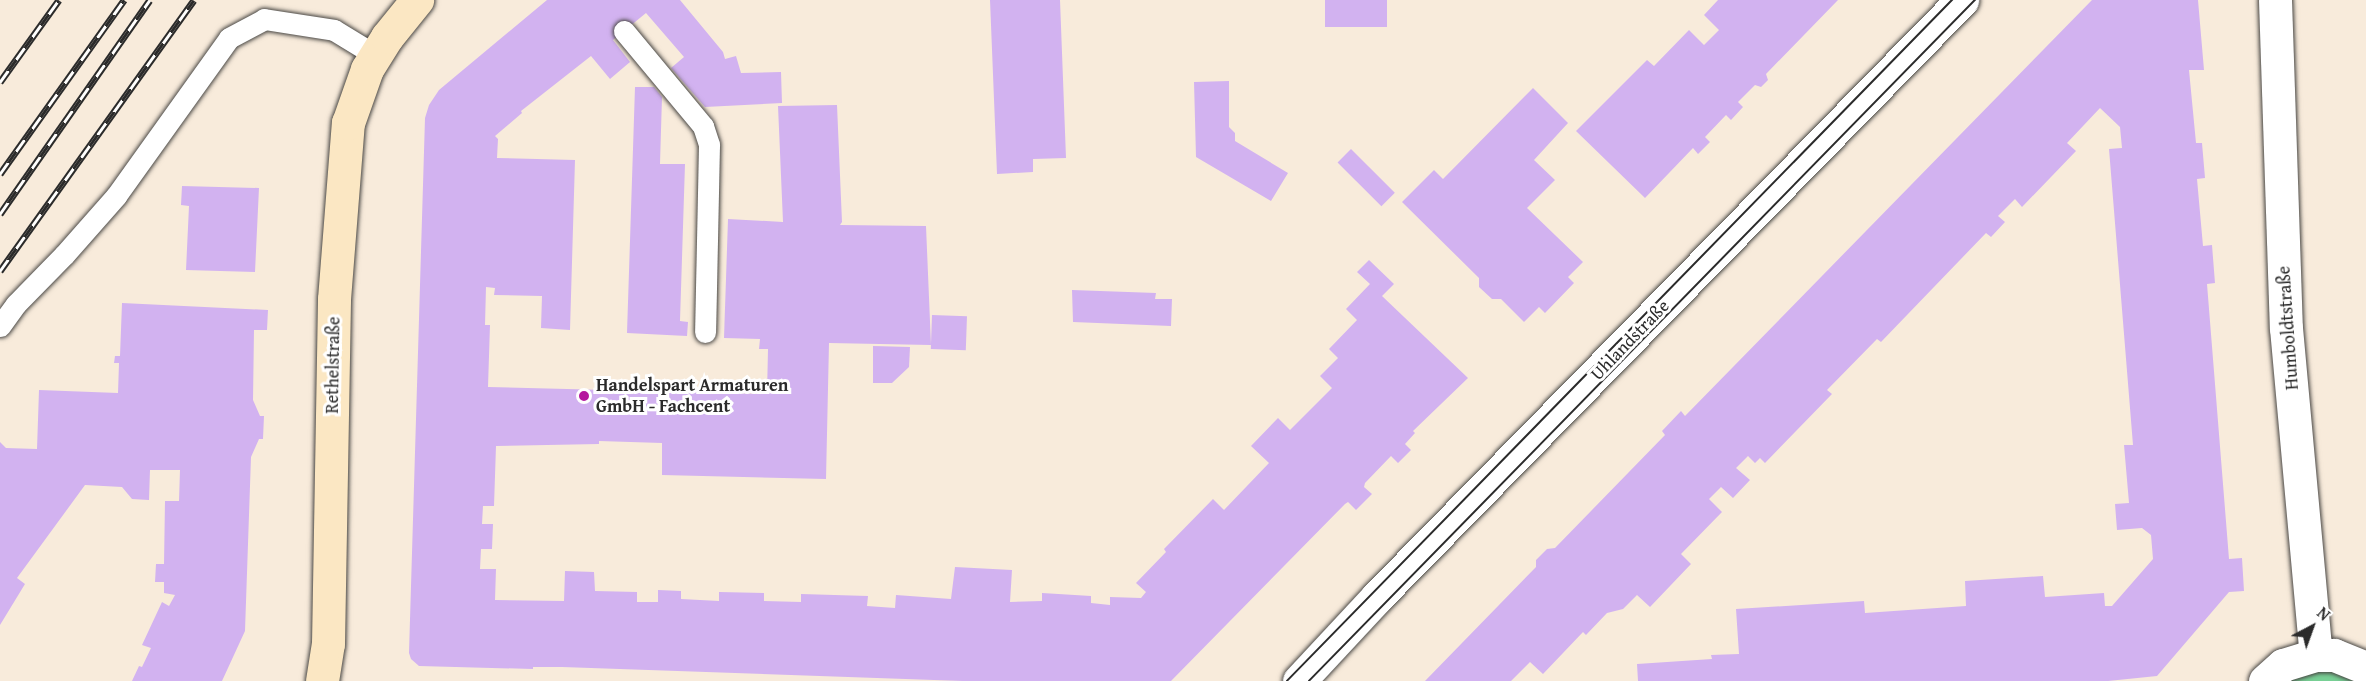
<!DOCTYPE html>
<meta charset="utf-8">
<style>
body{margin:0}
#map{position:relative;width:2366px;height:681px;overflow:hidden;background:#f8ebdb;font-family:"Gentium Book Plus",serif}
div>[style]{position:absolute}
.green>*{inset:0;background:#78d095}
.building>*{inset:0;background:#d2b2f0;transform-origin:0 0}
.roads{filter:drop-shadow(0 0 2px #4a4845) drop-shadow(0 0 2px #4a4845)}
.lane>*{height:21px;margin:-10.5px;padding:0 10.5px;transform-origin:10.5px;border-radius:10.5px;background:#fff}
.street>*{height:33px;margin:-16.5px;padding:0 16.5px;transform-origin:16.5px;border-radius:16.5px;background:#fff}
.secondary>*{height:33px;margin:-16.5px;padding:0 16.5px;transform-origin:16.5px;border-radius:16.5px;background:#fbe7c3}
.tram>*{height:1.5px;margin:-0.75px;padding:0 0.75px;transform-origin:0.75px;border-radius:0.75px;background:#2b2b2b}
.rail>*{height:7px;margin-top:-3.5px;transform-origin:0;background:repeating-linear-gradient(90deg,#fff 0 14px,#2b2b2b 0 28px);box-sizing:border-box;border-block:2px solid #2b2b2b}
.dots>*{width:16px;height:16px;translate:-50% -50%;box-sizing:border-box;border:3px solid #fff;border-radius:50%}
span{translate:-50% -50%;white-space:nowrap;text-align:center;line-height:1.15;-webkit-text-stroke:6px #fff;paint-order:stroke}
.street-label{font-size:18px;color:#2b2b2b}
.poi-label{font-size:18px;color:#2b2b2b;font-weight:700}
.left{translate:0 -50%;text-align:left}
.north{position:absolute;left:2282px;top:597px;width:60px;height:60px;-webkit-text-stroke:4px #fff;paint-order:stroke;rotate:41deg;font-size:16px;font-weight:700;line-height:24px;text-align:center;color:#2b2b2b}
.north::after{content:'';display:block;margin:auto;width:21px;height:27px;background:#2b2b2b;clip-path:polygon(50% 0,100% 100%,50% 72%,0 100%)}
</style>
<div id="map">
<div class="green">
<div style="clip-path:polygon(2296px 660px,2366px 681px,2269px 681px)"></div>
</div>
<div class="building">
<div style="clip-path:polygon(547px 0,680px 0,723px 52px,725px 59px,736px 56px,741px 73px,781px 72px,782px 103px,705px 107px,671px 68px,684px 57px,646px 13px,613px 40px,630px 62px,610px 79px,591px 56px,521px 111px,522px 113px,495px 136px,498px 139px,497px 158px,575px 160px,570px 330px,541px 328px,542px 296px,494px 295px,495px 288px,486px 287px,485px 325px,490px 325px,488px 387px,767px 394px,768px 349px,759px 349px,760px 339px,724px 338px,728px 219px,783px 222px,778px 106px,837px 105px,842px 222px,840px 225px,926px 226px,931px 345px,829px 343px,826px 479px,662px 475px,662px 443px,599px 441px,599px 444px,496px 446px,494px 506px,483px 506px,482px 524px,493px 524px,492px 549px,481px 549px,480px 569px,496px 569px,495px 600px,564px 601px,565px 571px,594px 572px,595px 591px,637px 592px,637px 602px,658px 602px,658px 590px,681px 591px,681px 599px,719px 601px,719px 592px,764px 593px,764px 601px,801px 602px,801px 594px,868px 596px,867px 606px,895px 608px,896px 595px,951px 599px,955px 567px,1012px 570px,1010px 602px,1042px 601px,1042px 593px,1091px 596px,1091px 603px,1110px 605px,1110px 597px,1141px 598px,1146px 592px,1136px 583px,1166px 552px,1164px 549px,1213px 499px,1224px 510px,1269px 463px,1251px 446px,1278px 418px,1290px 430px,1332px 388px,1320px 376px,1338px 358px,1329px 349px,1357px 320px,1346px 309px,1370px 284px,1357px 272px,1369px 260px,1394px 284px,1382px 296px,1468px 378px,1413px 431px,1415px 433px,1405px 444px,1411px 450px,1398px 463px,1391px 456px,1365px 483px,1364px 487px,1372px 494px,1356px 510px,1348px 502px,1345px 504px,1171px 681px,963px 681px,562px 667px,533px 667px,533px 669px,419px 666px,411px 659px,409px 653px,425px 118px,429px 105px,439px 90px)"></div>
<div style="clip-path:polygon(990px 0,1060px 0,1066px 158px,1033px 159px,1033px 172px,997px 174px)"></div>
<div style="left:1325px;top:0;width:62px;height:27px"></div>
<div style="clip-path:polygon(1718px 0,1838px 0,1766px 74px,1768px 80px,1761px 87px,1755px 85px,1738px 102px,1743px 107px,1731px 120px,1726px 115px,1705px 137px,1710px 142px,1698px 154px,1693px 148px,1645px 198px,1576px 131px,1647px 60px,1654px 66px,1689px 30px,1704px 45px,1719px 30px,1704px 15px)"></div>
<div style="clip-path:polygon(2092px 0,2198px 0,2204px 70px,2189px 70px,2196px 143px,2202px 143px,2205px 178px,2197px 179px,2203px 246px,2212px 245px,2215px 283px,2207px 284px,2229px 559px,2242px 558px,2244px 591px,2229px 592px,2157px 676px,2108px 681px,1638px 681px,1637px 664px,1712px 659px,1711px 655px,1739px 654px,1736px 609px,1864px 601px,1865px 613px,1966px 606px,1965px 581px,2043px 576px,2045px 597px,2104px 593px,2105px 606px,2112px 606px,2153px 559px,2151px 535px,2142px 528px,2117px 530px,2115px 504px,2129px 503px,2124px 445px,2133px 445px,2109px 149px,2122px 148px,2120px 127px,2100px 108px,2067px 143px,2076px 151px,2022px 207px,2015px 199px,1998px 216px,2005px 222px,1991px 237px,1986px 233px,1881px 342px,1877px 339px,1827px 390px,1832px 394px,1765px 463px,1760px 458px,1755px 463px,1748px 456px,1736px 468px,1750px 480px,1733px 498px,1721px 487px,1709px 499px,1722px 512px,1681px 554px,1691px 564px,1650px 607px,1637px 595px,1623px 609px,1607px 613px,1586px 635px,1583px 632px,1543px 674px,1530px 662px,1511px 681px,1425px 681px,1536px 567px,1536px 560px,1547px 549px,1555px 548px,1665px 435px,1662px 431px,1681px 411px,1685px 416px)"></div>
<div style="clip-path:polygon(1229px 81px,1229px 127px,1235px 133px,1235px 141px,1288px 173px,1271px 201px,1196px 157px,1194px 82px)"></div>
<div style="clip-path:polygon(635px 87px,654px 87px,662px 97px,660px 164px,685px 164px,680px 321px,688px 322px,687px 336px,627px 333px)"></div>
<div style="clip-path:polygon(1533px 88px,1568px 123px,1534px 160px,1555px 180px,1527px 208px,1583px 262px,1568px 277px,1574px 283px,1545px 313px,1539px 307px,1524px 322px,1501px 299px,1492px 299px,1479px 287px,1479px 278px,1402px 202px,1434px 170px,1443px 179px)"></div>
<div style="left:1351px;top:149px;width:62px;height:19px;rotate:45deg"></div>
<div style="clip-path:polygon(182px 186px,259px 188px,255px 272px,186px 270px,189px 206px,181px 205px)"></div>
<div style="clip-path:polygon(1072px 290px,1156px 293px,1155px 299px,1172px 299px,1171px 326px,1073px 322px)"></div>
<div style="clip-path:polygon(122px 303px,268px 310px,267px 330px,254px 330px,253px 400px,260px 416px,264px 416px,263px 439px,259px 439px,251px 457px,245px 631px,222px 681px,132px 681px,139px 666px,142px 667px,151px 648px,142px 645px,162px 602px,169px 606px,175px 595px,164px 593px,164px 582px,155px 582px,156px 564px,164px 564px,165px 501px,179px 501px,180px 470px,150px 470px,149px 500px,132px 499px,122px 487px,85px 485px,17px 578px,25px 584px,0 625px,0 442px,6px 448px,37px 449px,39px 390px,118px 393px,119px 363px,114px 363px,115px 356px,120px 356px)"></div>
<div style="left:932px;top:315px;width:35px;height:34px;rotate:2deg"></div>
<div style="clip-path:polygon(873px 346px,910px 347px,909px 367px,892px 383px,873px 383px)"></div>
</div>
<div class="roads">
<div class="lane">
<div style="left:624px;top:31px;width:124px;rotate:50.3deg"></div>
<div style="left:703px;top:126px;width:20px;rotate:72deg"></div>
<div style="left:709px;top:145px;width:187px;rotate:91.2deg"></div>
<div style="left:0;top:326px;width:27px;rotate:-54deg"></div>
<div style="left:16px;top:304px;width:69px;rotate:-45.6deg"></div>
<div style="left:64px;top:255px;width:79px;rotate:-48.6deg"></div>
<div style="left:116px;top:196px;width:194px;rotate:-54.4deg"></div>
<div style="left:229px;top:38px;width:40px;rotate:-28deg"></div>
<div style="left:264px;top:19px;width:71px;rotate:8.9deg"></div>
<div style="left:334px;top:30px;width:48px;rotate:31.4deg"></div>
</div>
<div class="street">
<div style="left:2275px;top:0;width:328px;rotate:88.1deg"></div>
<div style="left:2286px;top:328px;width:328px;rotate:84.8deg"></div>
<div style="left:1299px;top:681px;width:115px;rotate:-47.1deg"></div>
<div style="left:1377px;top:597px;width:836px;rotate:-45.58deg"></div>
<div style="left:2265px;top:681px;width:24px;rotate:-42deg"></div>
<div style="left:2283px;top:665px;width:34px;rotate:-17deg"></div>
<div style="left:2316px;top:655px;width:18px"></div>
<div style="left:2334px;top:655px;width:35px;rotate:22deg"></div>
</div>
<div class="secondary">
<div style="left:322px;top:681px;width:37px;rotate:-81deg"></div>
<div style="left:328px;top:644px;width:345px;rotate:-89deg"></div>
<div style="left:334px;top:299px;width:177px;rotate:-85.5deg"></div>
<div style="left:348px;top:123px;width:57px;rotate:-70.6deg"></div>
<div style="left:367px;top:69px;width:38px;rotate:-58deg"></div>
<div style="left:387px;top:37px;width:48px;rotate:-51deg"></div>
</div>
</div>
<div class="tram">
<div style="left:1287px;top:681px;width:952px;rotate:-45.68deg"></div>
<div style="left:1309px;top:681px;width:953px;rotate:-45.64deg"></div>
</div>
<div class="rail">
<div style="left:0;top:82px;width:101px;rotate:-54.3deg"></div>
<div style="left:0;top:174px;width:214px;rotate:-54.5deg"></div>
<div style="left:0;top:214px;width:261px;rotate:-55deg"></div>
<div style="left:0;top:271px;width:333px;rotate:-54.4deg"></div>
</div>
<div class="dots">
<div style="left:584px;top:396px;background:#b5179e"></div>
</div>
<div class="street-label">
<span style="left:2288px;top:328px;rotate:-94deg">Humboldtstraße</span>
<span style="left:1630px;top:340px;rotate:-46deg">Uhlandstraße</span>
<span style="left:333px;top:365px;rotate:-89deg">Rethelstraße</span>
</div>
<div class="poi-label">
<span class="left" style="left:596px;top:396px">Handelspart Armaturen<br>GmbH - Fachcent</span>
</div>
<div class="north">N</div>
</div>
